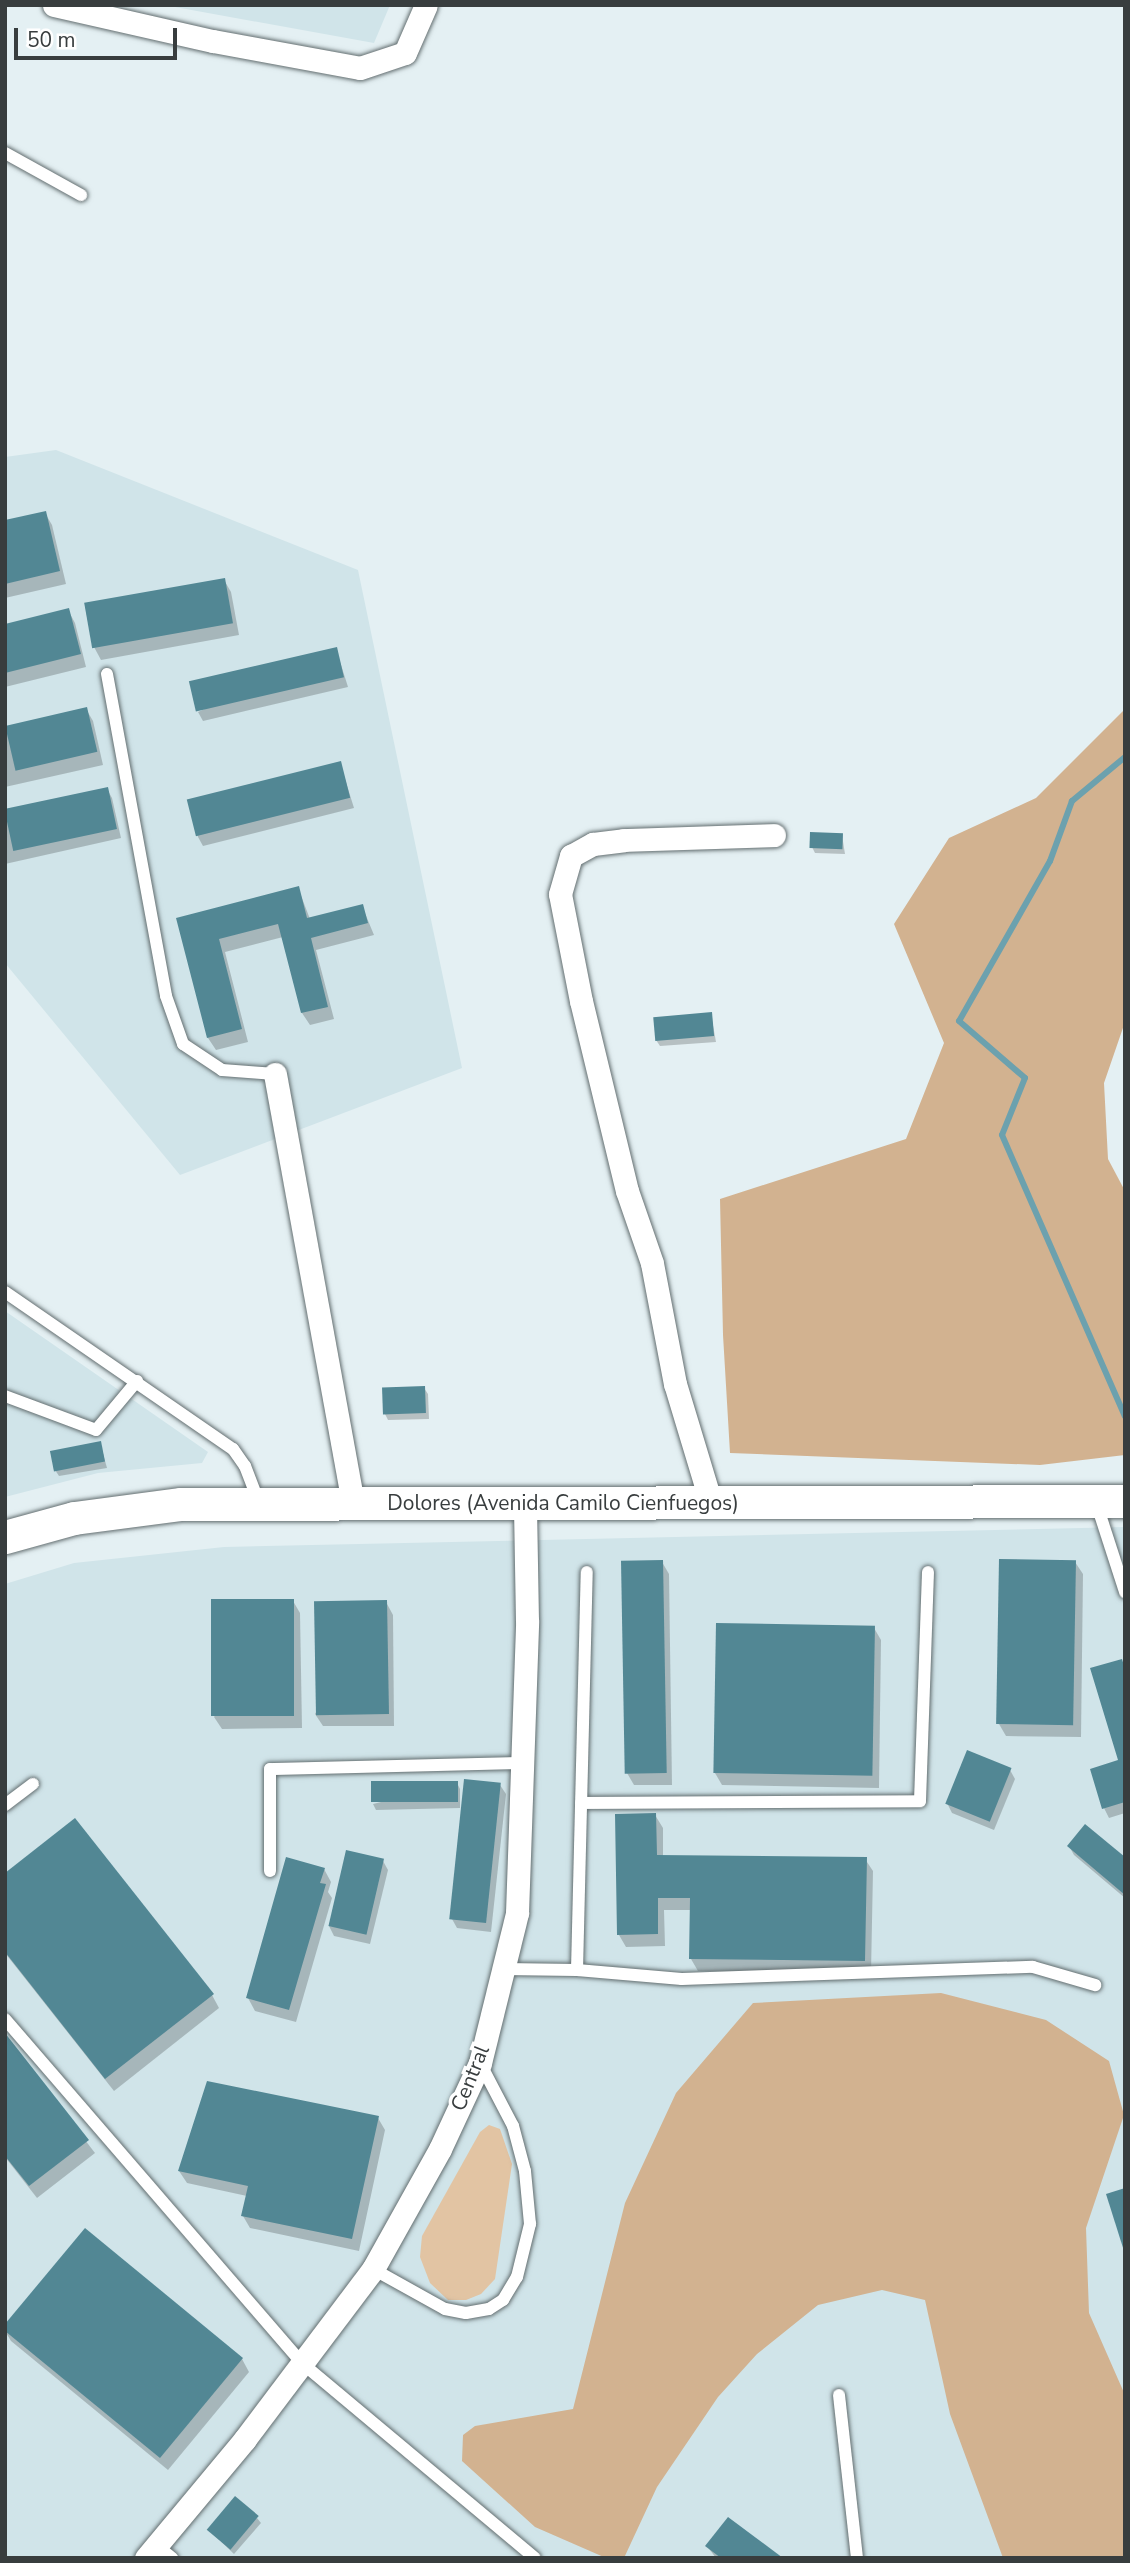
<!DOCTYPE html>
<style>
body{margin:0}
#map{position:relative;width:1130px;height:2563px;overflow:hidden;background:#e4f0f3;font-family:"Nunito Sans",sans-serif}
div>[style]{position:absolute}
.built>*{inset:0;background:#d0e4e9}
.green>*{inset:0;background:#e2c4a3}
.forest>*{inset:0;background:#d2b290}
.shadow>*{inset:0;background:#0003}
.stream>*{height:6px;margin:-3px;padding:0 3px;transform-origin:3px;border-radius:3px;background:#6ca1ae}
.building>*{inset:0;background:#528794;transform-origin:0 0}
.roads{filter:drop-shadow(0 0 2px #636e70) drop-shadow(0 0 2px #636e70)}
.service>*{height:12px;margin:-6px;padding:0 6px;transform-origin:6px;border-radius:6px;background:#fff}
.minor>*{height:23px;margin:-11.5px;padding:0 11.5px;transform-origin:11.5px;border-radius:11.5px;background:#fff}
.secondary>*{height:33px;margin:-16.5px;padding:0 16.5px;transform-origin:16.5px;border-radius:16.5px;background:#fff}
span{translate:-50% -50%;white-space:nowrap;text-align:center;line-height:1.15;-webkit-text-stroke:7px #fff;paint-order:stroke}
.street-label{font-size:21px;color:#383d3e}
.frame{position:absolute;inset:0;border:7px solid #383d3e;pointer-events:none}
.scale{position:absolute;left:14px;top:28px;width:163px;height:32px;box-sizing:border-box;border:4px solid #383d3e;border-top:0;padding-left:9px;font-size:21px;line-height:24px;white-space:nowrap;color:#383d3e;-webkit-text-stroke:5px #fff;paint-order:stroke}
</style>
<div id="map">
<div class="built">
<div style="clip-path:polygon(164px 5px,390px 5px,374px 43px)"></div>
<div style="clip-path:polygon(56px 450px,358px 570px,462px 1068px,180px 1175px,5px 963px,5px 457px)"></div>
<div style="clip-path:polygon(5px 1311px,208px 1452px,202px 1463px,98px 1473px,5px 1497px)"></div>
<div style="clip-path:polygon(1125px 1527px,1125px 2558px,5px 2558px,5px 1584px,74px 1563px,224px 1547px)"></div>
</div>
<div class="green">
<div style="clip-path:polygon(489px 2125px,500px 2129px,512px 2164px,495px 2279px,481px 2294px,466px 2300px,448px 2300px,430px 2283px,420px 2257px,422px 2236px,480px 2132px)"></div>
</div>
<div class="forest">
<div style="clip-path:polygon(1125px 709px,1125px 1022px,1104px 1083px,1108px 1159px,1125px 1191px,1125px 1455px,1040px 1465px,730px 1453px,723px 1335px,720px 1199px,906px 1139px,944px 1043px,894px 924px,949px 838px,1036px 798px)"></div>
<div style="clip-path:polygon(941px 1993px,1046px 2020px,1109px 2061px,1124px 2115px,1086px 2228px,1089px 2313px,1125px 2395px,1125px 2558px,1003px 2558px,950px 2414px,925px 2300px,882px 2290px,818px 2305px,757px 2354px,718px 2397px,657px 2487px,624px 2558px,606px 2558px,535px 2527px,462px 2461px,463px 2435px,475px 2426px,573px 2409px,625px 2203px,676px 2093px,753px 2003px)"></div>
</div>
<div class="shadow">
<div style="clip-path:polygon(45px 513px,52px 525px,66px 584px,5px 598px,5px 522px)"></div>
<div style="clip-path:polygon(224px 580px,231px 592px,239px 635px,101px 660px,94px 647px)"></div>
<div style="clip-path:polygon(68px 610px,75px 623px,86px 667px,5px 687px,5px 626px)"></div>
<div style="clip-path:polygon(336px 649px,348px 687px,203px 721px,198px 712px)"></div>
<div style="clip-path:polygon(86px 709px,93px 721px,103px 765px,5px 787px,5px 728px)"></div>
<div style="clip-path:polygon(340px 763px,354px 808px,203px 846px,198px 837px,189px 802px)"></div>
<div style="clip-path:polygon(107px 789px,112px 798px,121px 838px,5px 864px,5px 812px)"></div>
<div style="clip-path:polygon(842px 835px,845px 854px,815px 853px,812px 847px)"></div>
<div style="clip-path:polygon(298px 888px,310px 919px,362px 906px,374px 935px,316px 950px,334px 1019px,310px 1025px,302px 1013px,283px 937px,225px 952px,248px 1042px,216px 1050px,208px 1038px,178px 919px)"></div>
<div style="clip-path:polygon(711px 1014px,716px 1042px,660px 1046px,656px 1040px)"></div>
<div style="clip-path:polygon(424px 1388px,428px 1394px,429px 1419px,388px 1420px,385px 1414px)"></div>
<div style="clip-path:polygon(100px 1443px,107px 1468px,59px 1476px,55px 1470px)"></div>
<div style="clip-path:polygon(662px 1562px,669px 1574px,672px 1785px,634px 1785px,627px 1773px)"></div>
<div style="clip-path:polygon(1075px 1562px,1083px 1574px,1081px 1737px,1006px 1736px,999px 1724px)"></div>
<div style="clip-path:polygon(293px 1601px,300px 1613px,302px 1728px,222px 1729px,214px 1717px)"></div>
<div style="clip-path:polygon(386px 1602px,393px 1615px,394px 1726px,323px 1726px,315px 1714px)"></div>
<div style="clip-path:polygon(874px 1628px,881px 1640px,879px 1788px,722px 1785px,715px 1773px)"></div>
<div style="clip-path:polygon(1121px 1661px,1125px 1667px,1125px 1813px,1109px 1818px,1104px 1808px,1120px 1761px)"></div>
<div style="clip-path:polygon(1010px 1770px,1015px 1779px,994px 1830px,952px 1813px,947px 1803px)"></div>
<div style="clip-path:polygon(457px 1783px,460px 1789px,460px 1808px,376px 1810px,373px 1804px)"></div>
<div style="clip-path:polygon(500px 1785px,506px 1794px,491px 1932px,457px 1928px,452px 1919px)"></div>
<div style="clip-path:polygon(655px 1815px,663px 1828px,663px 1857px,865px 1859px,873px 1871px,871px 1973px,698px 1971px,691px 1959px,692px 1910px,664px 1910px,665px 1946px,626px 1947px,619px 1935px)"></div>
<div style="clip-path:polygon(1069px 1846px,1125px 1860px,1125px 1898px,1074px 1855px)"></div>
<div style="clip-path:polygon(383px 1861px,388px 1870px,370px 1944px,334px 1936px,329px 1926px)"></div>
<div style="clip-path:polygon(324px 1869px,331px 1882px,328px 1892px,332px 1898px,296px 2022px,255px 2011px,248px 1998px)"></div>
<div style="clip-path:polygon(5px 1875px,212px 1995px,219px 2008px,114px 2091px,5px 1953px)"></div>
<div style="clip-path:polygon(5px 2036px,95px 2153px,37px 2198px,5px 2157px)"></div>
<div style="clip-path:polygon(378px 2118px,385px 2130px,359px 2251px,250px 2228px,243px 2216px,247px 2196px,187px 2183px,179px 2171px)"></div>
<div style="clip-path:polygon(5px 2331px,242px 2359px,249px 2372px,168px 2470px,11px 2341px)"></div>
<div style="clip-path:polygon(257px 2518px,261px 2523px,234px 2554px,208px 2529px)"></div>
<div style="clip-path:polygon(707px 2546px,780px 2558px,716px 2558px)"></div>
</div>
<div class="stream">
<div style="left:1125px;top:757px;width:69px;rotate:140.3deg"></div>
<div style="left:1072px;top:801px;width:64px;rotate:110.1deg"></div>
<div style="left:1050px;top:861px;width:184px;rotate:119.6deg"></div>
<div style="left:959px;top:1021px;width:87px;rotate:40.8deg"></div>
<div style="left:1025px;top:1078px;width:61px;rotate:112deg"></div>
<div style="left:1002px;top:1135px;width:307px;rotate:66.4deg"></div>
</div>
<div class="building">
<div style="clip-path:polygon(46px 511px,60px 571px,5px 584px,5px 520px)"></div>
<div style="left:225px;top:578px;width:46px;height:143px;rotate:80deg"></div>
<div style="clip-path:polygon(69px 608px,81px 654px,5px 673px,5px 624px)"></div>
<div style="left:337px;top:647px;width:31px;height:152px;rotate:77deg"></div>
<div style="left:87px;top:707px;width:46px;height:84px;rotate:77deg"></div>
<div style="left:341px;top:761px;width:38px;height:159px;rotate:76deg"></div>
<div style="left:108px;top:787px;width:43px;height:106px;rotate:78deg"></div>
<div style="left:810px;top:832px;width:33px;height:16px;rotate:2deg"></div>
<div style="clip-path:polygon(299px 886px,307px 918px,363px 904px,368px 923px,311px 938px,328px 1007px,301px 1013px,278px 924px,219px 939px,242px 1029px,207px 1038px,176px 918px)"></div>
<div style="left:712px;top:1012px;width:24px;height:59px;rotate:85deg"></div>
<div style="left:425px;top:1386px;width:27px;height:43px;rotate:88deg"></div>
<div style="left:101px;top:1441px;width:21px;height:52px;rotate:79deg"></div>
<div style="left:999px;top:1559px;width:77px;height:165px;rotate:1deg"></div>
<div style="left:663px;top:1560px;width:213px;height:42px;rotate:89deg"></div>
<div style="left:294px;top:1599px;width:117px;height:83px;rotate:90deg"></div>
<div style="left:387px;top:1600px;width:114px;height:73px;rotate:89deg"></div>
<div style="left:716px;top:1623px;width:159px;height:150px;rotate:1deg"></div>
<div style="clip-path:polygon(1122px 1659px,1125px 1669px,1125px 1802px,1102px 1809px,1090px 1769px,1118px 1760px,1090px 1668px)"></div>
<div style="left:967px;top:1750px;width:48px;height:58px;rotate:22deg"></div>
<div style="left:464px;top:1779px;width:37px;height:141px;rotate:6deg"></div>
<div style="left:458px;top:1781px;width:21px;height:87px;rotate:90deg"></div>
<div style="clip-path:polygon(656px 1813px,657px 1855px,867px 1857px,865px 1961px,689px 1959px,690px 1898px,658px 1898px,658px 1934px,617px 1935px,615px 1814px)"></div>
<div style="clip-path:polygon(75px 1818px,214px 1994px,105px 2079px,5px 1952px,5px 1873px)"></div>
<div style="clip-path:polygon(1085px 1824px,1125px 1857px,1125px 1895px,1067px 1846px)"></div>
<div style="left:346px;top:1850px;width:39px;height:78px;rotate:13deg"></div>
<div style="clip-path:polygon(286px 1857px,325px 1868px,320px 1883px,326px 1884px,289px 2010px,246px 1998px)"></div>
<div style="clip-path:polygon(5px 2033px,89px 2140px,29px 2186px,5px 2156px)"></div>
<div style="clip-path:polygon(207px 2081px,379px 2116px,352px 2239px,241px 2216px,248px 2186px,178px 2171px)"></div>
<div style="clip-path:polygon(1125px 2188px,1125px 2251px,1124px 2251px,1106px 2194px)"></div>
<div style="clip-path:polygon(85px 2228px,243px 2358px,160px 2458px,5px 2331px,5px 2324px)"></div>
<div style="left:235px;top:2496px;width:31px;height:44px;rotate:40deg"></div>
<div style="clip-path:polygon(728px 2517px,783px 2558px,721px 2558px,705px 2546px)"></div>
</div>
<div class="roads">
<div class="service">
<div style="left:5px;top:153px;width:87px;rotate:28.9deg"></div>
<div style="left:107px;top:674px;width:327px;rotate:79.6deg"></div>
<div style="left:166px;top:996px;width:51px;rotate:70.5deg"></div>
<div style="left:183px;top:1044px;width:47px;rotate:33.7deg"></div>
<div style="left:222px;top:1070px;width:53px;rotate:4.3deg"></div>
<div style="left:5px;top:1292px;width:277px;rotate:34.6deg"></div>
<div style="left:233px;top:1449px;width:21px;rotate:55deg"></div>
<div style="left:245px;top:1466px;width:36px;rotate:69deg"></div>
<div style="left:5px;top:1396px;width:97px;rotate:20.5deg"></div>
<div style="left:96px;top:1430px;width:64px;rotate:-50.1deg"></div>
<div style="left:1096px;top:1502px;width:95px;rotate:72.1deg"></div>
<div style="left:581px;top:1803px;width:339px;rotate:-0.3deg"></div>
<div style="left:920px;top:1801px;width:229px;rotate:-88deg"></div>
<div style="left:5px;top:1805px;width:35px;rotate:-37deg"></div>
<div style="left:270px;top:1871px;width:102px;rotate:-90deg"></div>
<div style="left:270px;top:1769px;width:253px;rotate:-1.4deg"></div>
<div style="left:503px;top:1969px;width:74px;rotate:0.8deg"></div>
<div style="left:577px;top:1970px;width:105px;rotate:4.9deg"></div>
<div style="left:682px;top:1979px;width:351px;rotate:-2deg"></div>
<div style="left:1033px;top:1967px;width:65px;rotate:16.2deg"></div>
<div style="left:577px;top:1970px;width:398px;rotate:-88.6deg"></div>
<div style="left:5px;top:2019px;width:456px;rotate:49.2deg"></div>
<div style="left:303px;top:2364px;width:302px;rotate:39.9deg"></div>
<div style="left:373px;top:2269px;width:82px;rotate:29.1deg"></div>
<div style="left:445px;top:2309px;width:21px;rotate:11deg"></div>
<div style="left:466px;top:2313px;width:23px;rotate:-10deg"></div>
<div style="left:489px;top:2309px;width:17px;rotate:-33deg"></div>
<div style="left:503px;top:2300px;width:27px;rotate:-59deg"></div>
<div style="left:517px;top:2277px;width:55px;rotate:-76.2deg"></div>
<div style="left:530px;top:2224px;width:53px;rotate:-95.4deg"></div>
<div style="left:525px;top:2171px;width:47px;rotate:-104.9deg"></div>
<div style="left:513px;top:2126px;width:71px;rotate:-117.6deg"></div>
<div style="left:839px;top:2395px;width:164px;rotate:83.7deg"></div>
<div style="left:156px;top:2545px;width:21px;rotate:39deg"></div>
</div>
<div class="minor">
<div style="left:54px;top:5px;width:163px;rotate:12.8deg"></div>
<div style="left:213px;top:41px;width:149px;rotate:10.4deg"></div>
<div style="left:360px;top:68px;width:47px;rotate:-18.4deg"></div>
<div style="left:405px;top:53px;width:52px;rotate:-66.4deg"></div>
<div style="left:275px;top:1074px;width:435px;rotate:79.7deg"></div>
<div style="left:711px;top:1503px;width:124px;rotate:-106.8deg"></div>
<div style="left:675px;top:1384px;width:123px;rotate:-100.8deg"></div>
<div style="left:652px;top:1263px;width:76px;rotate:-109.1deg"></div>
<div style="left:627px;top:1191px;width:195px;rotate:-103.6deg"></div>
<div style="left:581px;top:1001px;width:109px;rotate:-101.1deg"></div>
<div style="left:560px;top:894px;width:40px;rotate:-74deg"></div>
<div style="left:571px;top:856px;width:25px;rotate:-29deg"></div>
<div style="left:593px;top:844px;width:31px;rotate:-7deg"></div>
<div style="left:624px;top:840px;width:150px;rotate:-1.9deg"></div>
<div style="left:146px;top:2558px;width:155px;rotate:-50.2deg"></div>
<div style="left:245px;top:2439px;width:213px;rotate:-53deg"></div>
<div style="left:373px;top:2269px;width:137px;rotate:-60.8deg"></div>
<div style="left:440px;top:2149px;width:95px;rotate:-65.1deg"></div>
<div style="left:480px;top:2063px;width:154px;rotate:-76.1deg"></div>
<div style="left:517px;top:1913px;width:292px;rotate:-88deg"></div>
<div style="left:527px;top:1621px;width:117px;rotate:-91deg"></div>
</div>
<div class="secondary">
<div style="left:5px;top:1537px;width:72px;rotate:-15.4deg"></div>
<div style="left:74px;top:1518px;width:108px;rotate:-7.5deg"></div>
<div style="left:181px;top:1504px;width:944px;rotate:-0.18deg"></div>
</div>
</div>
<div class="street-label">
<span style="left:563px;top:1503px">Dolores (Avenida Camilo Cienfuegos)</span>
<span style="left:470px;top:2078px;rotate:-68deg">Central</span>
</div>
<div class="frame"></div>
<div class="scale">50 m</div>
</div>
